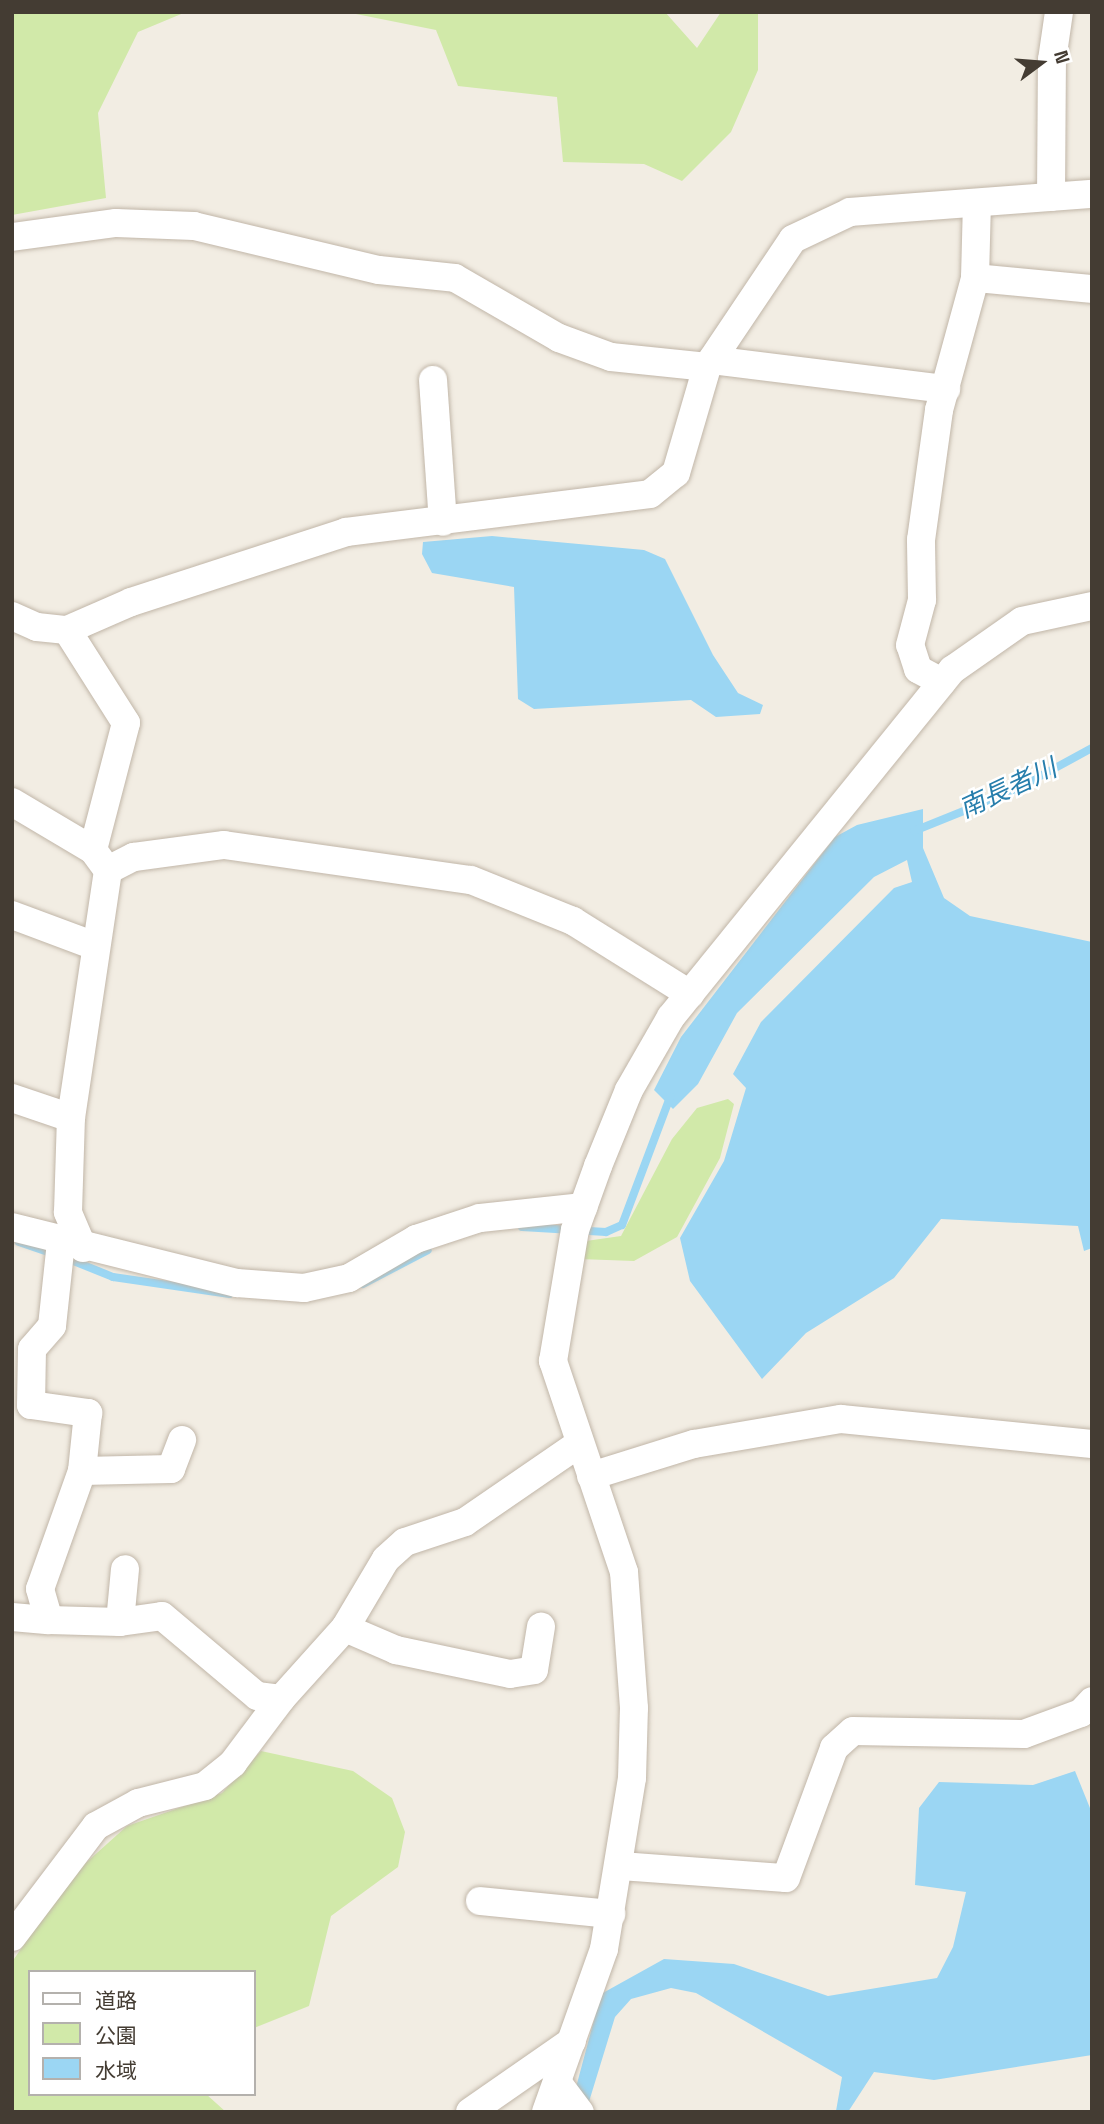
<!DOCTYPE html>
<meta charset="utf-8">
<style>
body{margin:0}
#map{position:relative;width:1104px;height:2124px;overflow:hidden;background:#f2ede3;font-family:"Space Grotesk","Noto Sans JP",sans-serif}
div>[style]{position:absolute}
.green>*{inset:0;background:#d1e9a9}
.water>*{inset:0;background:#9bd6f3}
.stream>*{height:8px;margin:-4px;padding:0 4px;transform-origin:4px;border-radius:4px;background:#9bd6f3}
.roads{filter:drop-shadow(0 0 2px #c1b6a8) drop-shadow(0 0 2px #c1b6a8)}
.minor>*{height:28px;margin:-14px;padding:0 14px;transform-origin:14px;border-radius:14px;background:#fff}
span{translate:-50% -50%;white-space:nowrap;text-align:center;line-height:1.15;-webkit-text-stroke:5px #fff;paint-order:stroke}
.water-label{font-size:26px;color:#277eac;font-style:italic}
.frame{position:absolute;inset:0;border:14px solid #443c33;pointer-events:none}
.legend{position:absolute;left:28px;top:1970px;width:228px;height:126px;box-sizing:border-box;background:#fff;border:2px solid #b4b1ad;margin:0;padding:9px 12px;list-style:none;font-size:21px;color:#443c33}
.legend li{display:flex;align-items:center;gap:14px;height:35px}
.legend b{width:35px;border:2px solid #b4b1ad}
.north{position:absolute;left:1006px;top:28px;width:70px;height:70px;-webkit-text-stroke:5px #fff;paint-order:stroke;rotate:74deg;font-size:19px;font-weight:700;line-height:28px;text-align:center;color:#443c33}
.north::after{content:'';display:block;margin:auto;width:24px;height:32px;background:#443c33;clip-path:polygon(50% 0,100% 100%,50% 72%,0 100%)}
</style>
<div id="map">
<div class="green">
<div style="clip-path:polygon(12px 12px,186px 12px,138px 32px,98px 113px,106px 198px,12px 215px)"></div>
<div style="clip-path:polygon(346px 12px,665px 12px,697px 48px,721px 12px,758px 12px,758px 70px,731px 132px,682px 181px,644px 164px,563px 162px,557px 97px,458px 86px,436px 30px)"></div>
<div style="clip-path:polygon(728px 1099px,734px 1104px,720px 1158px,677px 1237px,634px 1261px,579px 1259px,586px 1241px,621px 1236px,672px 1139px,697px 1108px)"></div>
<div style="clip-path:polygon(261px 1751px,353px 1771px,392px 1798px,405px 1832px,398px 1867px,331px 1916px,309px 2006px,254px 2028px,254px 1972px,30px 1972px,30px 2094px,206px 2094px,226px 2112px,12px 2112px,12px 1962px,69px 1878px,127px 1826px,222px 1793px)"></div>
</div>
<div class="water">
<div style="clip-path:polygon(492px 536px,644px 550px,665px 559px,713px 655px,738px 693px,763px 705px,760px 714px,716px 717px,691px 700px,534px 709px,518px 699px,514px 587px,432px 573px,422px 554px,423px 542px)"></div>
<div style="clip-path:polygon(923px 809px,923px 848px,944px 898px,970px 916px,1092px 942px,1092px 1248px,1084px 1251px,1078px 1226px,941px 1219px,894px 1278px,806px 1333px,762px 1379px,690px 1281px,680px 1238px,724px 1161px,746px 1088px,733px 1074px,761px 1022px,894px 888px,912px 882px,907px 860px,874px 877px,737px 1013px,698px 1084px,673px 1109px,654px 1090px,681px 1037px,835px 837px,857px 825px)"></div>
<div style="clip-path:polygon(1075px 1771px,1092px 1813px,1092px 2055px,934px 2080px,874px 2072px,848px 2112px,841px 2112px,836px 2111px,842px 2077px,696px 1993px,671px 1988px,631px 1999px,615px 2017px,588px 2105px,575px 2091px,601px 1994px,664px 1959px,734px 1964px,828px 1996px,937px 1978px,953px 1947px,966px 1892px,915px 1885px,919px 1808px,939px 1782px,1033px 1785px)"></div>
</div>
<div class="stream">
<div style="left:914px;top:831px;width:105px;rotate:-21.9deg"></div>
<div style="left:1011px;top:792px;width:92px;rotate:-28.5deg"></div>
<div style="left:522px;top:1227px;width:84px;rotate:3.4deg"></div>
<div style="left:606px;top:1232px;width:17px;rotate:-24deg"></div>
<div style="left:622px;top:1225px;width:137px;rotate:-69.4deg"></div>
<div style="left:19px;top:1242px;width:36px;rotate:19deg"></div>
<div style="left:66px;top:1258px;width:51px;rotate:22deg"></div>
<div style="left:113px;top:1277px;width:118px;rotate:8.3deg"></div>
<div style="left:363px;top:1284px;width:73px;rotate:-27.6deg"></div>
</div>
<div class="roads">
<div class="minor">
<div style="left:1051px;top:197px;width:137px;rotate:-89.6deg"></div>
<div style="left:1052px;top:60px;width:49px;rotate:-81.7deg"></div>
<div style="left:12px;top:237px;width:105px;rotate:-7.7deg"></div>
<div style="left:116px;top:223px;width:78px;rotate:2.2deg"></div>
<div style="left:194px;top:226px;width:190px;rotate:13.4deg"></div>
<div style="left:379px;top:270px;width:76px;rotate:6deg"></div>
<div style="left:455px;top:278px;width:120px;rotate:30deg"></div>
<div style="left:559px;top:338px;width:55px;rotate:20.1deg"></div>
<div style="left:611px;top:357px;width:97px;rotate:5.9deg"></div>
<div style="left:975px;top:278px;width:118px;rotate:5.4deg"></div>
<div style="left:712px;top:360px;width:236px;rotate:7.1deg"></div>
<div style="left:433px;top:380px;width:142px;rotate:86deg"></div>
<div style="left:12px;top:616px;width:27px;rotate:24deg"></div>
<div style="left:37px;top:627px;width:30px;rotate:6deg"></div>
<div style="left:67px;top:630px;width:70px;rotate:-23.6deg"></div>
<div style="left:131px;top:602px;width:226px;rotate:-18deg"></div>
<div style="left:346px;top:532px;width:306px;rotate:-7.1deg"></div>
<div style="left:650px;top:494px;width:33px;rotate:-39deg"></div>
<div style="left:676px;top:473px;width:110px;rotate:-73.7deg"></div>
<div style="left:707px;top:367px;width:154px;rotate:-56.1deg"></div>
<div style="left:793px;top:239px;width:63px;rotate:-25.3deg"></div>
<div style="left:850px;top:212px;width:243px;rotate:-4.3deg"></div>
<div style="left:67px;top:630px;width:110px;rotate:57.6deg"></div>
<div style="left:126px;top:723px;width:131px;rotate:104.6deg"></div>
<div style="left:942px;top:682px;width:27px;rotate:-152deg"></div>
<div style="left:918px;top:669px;width:25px;rotate:-108deg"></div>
<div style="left:910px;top:645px;width:47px;rotate:-75.1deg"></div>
<div style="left:922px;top:600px;width:60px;rotate:-91deg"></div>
<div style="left:921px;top:540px;width:131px;rotate:-82.1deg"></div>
<div style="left:939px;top:410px;width:137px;rotate:-74.7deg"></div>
<div style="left:975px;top:278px;width:75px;rotate:-88.5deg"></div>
<div style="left:12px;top:802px;width:94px;rotate:30.7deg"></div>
<div style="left:93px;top:850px;width:19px;rotate:54deg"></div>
<div style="left:12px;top:915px;width:89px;rotate:20.5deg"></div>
<div style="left:12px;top:1098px;width:62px;rotate:18.7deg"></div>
<div style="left:12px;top:1227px;width:232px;rotate:14deg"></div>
<div style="left:237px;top:1283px;width:67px;rotate:4.3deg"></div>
<div style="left:304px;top:1288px;width:46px;rotate:-12.5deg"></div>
<div style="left:349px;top:1278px;width:78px;rotate:-30.2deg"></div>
<div style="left:416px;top:1239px;width:67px;rotate:-18.2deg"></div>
<div style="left:480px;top:1218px;width:104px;rotate:-6.1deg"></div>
<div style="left:61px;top:1242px;width:84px;rotate:96.1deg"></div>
<div style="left:52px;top:1326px;width:30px;rotate:131deg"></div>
<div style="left:32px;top:1349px;width:56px;rotate:91deg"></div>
<div style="left:31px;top:1405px;width:58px;rotate:8deg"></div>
<div style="left:88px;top:1413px;width:58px;rotate:95.9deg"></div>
<div style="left:82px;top:1471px;width:125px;rotate:109.6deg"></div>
<div style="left:40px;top:1589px;width:32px;rotate:74deg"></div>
<div style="left:49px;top:1620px;width:71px;rotate:1.6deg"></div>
<div style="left:120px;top:1622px;width:42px;rotate:-8.1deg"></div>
<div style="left:162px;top:1616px;width:124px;rotate:40.1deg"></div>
<div style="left:257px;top:1696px;width:24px;rotate:7deg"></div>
<div style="left:281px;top:1699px;width:96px;rotate:-48deg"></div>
<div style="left:345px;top:1628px;width:80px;rotate:-59.3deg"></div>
<div style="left:386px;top:1559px;width:25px;rotate:-42deg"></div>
<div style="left:405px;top:1542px;width:63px;rotate:-18.4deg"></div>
<div style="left:465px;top:1522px;width:136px;rotate:-34.5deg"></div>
<div style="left:83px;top:1248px;width:39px;rotate:-113deg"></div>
<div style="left:68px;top:1212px;width:94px;rotate:-88.2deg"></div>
<div style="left:71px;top:1118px;width:251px;rotate:-81.5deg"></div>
<div style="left:108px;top:870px;width:29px;rotate:-27deg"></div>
<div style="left:134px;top:857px;width:91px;rotate:-7.6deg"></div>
<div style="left:224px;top:845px;width:249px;rotate:8.1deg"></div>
<div style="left:471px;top:880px;width:110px;rotate:21.9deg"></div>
<div style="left:573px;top:921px;width:138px;rotate:32deg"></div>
<div style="left:82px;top:1471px;width:89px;rotate:-1.3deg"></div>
<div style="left:171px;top:1469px;width:31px;rotate:-69deg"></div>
<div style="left:591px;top:1476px;width:108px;rotate:-17.3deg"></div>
<div style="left:694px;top:1444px;width:149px;rotate:-9.7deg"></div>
<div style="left:841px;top:1419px;width:252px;rotate:5.7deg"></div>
<div style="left:12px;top:1617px;width:37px;rotate:5deg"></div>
<div style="left:120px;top:1622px;width:53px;rotate:-84.6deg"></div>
<div style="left:345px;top:1628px;width:56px;rotate:23.3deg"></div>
<div style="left:396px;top:1650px;width:116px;rotate:11.9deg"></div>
<div style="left:510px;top:1674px;width:24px;rotate:-9deg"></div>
<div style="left:534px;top:1670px;width:44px;rotate:-80.8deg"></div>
<div style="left:621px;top:1866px;width:165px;rotate:4.2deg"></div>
<div style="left:786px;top:1878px;width:139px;rotate:-69.7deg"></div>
<div style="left:834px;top:1748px;width:25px;rotate:-42deg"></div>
<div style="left:853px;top:1731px;width:171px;rotate:1deg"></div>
<div style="left:1024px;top:1734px;width:61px;rotate:-20.2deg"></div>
<div style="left:1081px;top:1713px;width:16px;rotate:-47deg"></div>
<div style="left:480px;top:1901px;width:132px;rotate:5.7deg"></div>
<div style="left:12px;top:1937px;width:139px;rotate:-52.9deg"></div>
<div style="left:96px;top:1826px;width:48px;rotate:-28.7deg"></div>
<div style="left:138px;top:1803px;width:69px;rotate:-14.2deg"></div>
<div style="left:205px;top:1786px;width:36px;rotate:-39deg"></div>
<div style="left:233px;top:1763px;width:80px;rotate:-53.1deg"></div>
<div style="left:557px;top:2082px;width:38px;rotate:53deg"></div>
<div style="left:470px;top:2112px;width:124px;rotate:-34.8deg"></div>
<div style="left:546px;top:2112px;width:173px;rotate:-70.4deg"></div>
<div style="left:604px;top:1949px;width:173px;rotate:-80.7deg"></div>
<div style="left:632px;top:1778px;width:70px;rotate:-88.4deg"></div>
<div style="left:634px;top:1708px;width:136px;rotate:-94.2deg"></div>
<div style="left:624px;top:1572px;width:223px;rotate:-108.6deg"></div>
<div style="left:553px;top:1361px;width:133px;rotate:-80.5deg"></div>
<div style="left:575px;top:1230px;width:68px;rotate:-70.2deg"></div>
<div style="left:598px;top:1166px;width:82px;rotate:-67.8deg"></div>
<div style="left:629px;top:1090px;width:84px;rotate:-60.1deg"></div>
<div style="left:671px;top:1017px;width:447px;rotate:-51deg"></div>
<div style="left:952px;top:670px;width:85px;rotate:-35deg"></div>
<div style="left:1022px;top:621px;width:72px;rotate:-12.1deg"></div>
</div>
</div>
<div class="water-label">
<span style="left:1008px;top:789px;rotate:-25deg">南長者川</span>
</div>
<div class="frame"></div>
<ul class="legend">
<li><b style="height:9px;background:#fff"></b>道路</li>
<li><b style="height:19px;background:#d1e9a9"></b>公園</li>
<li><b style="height:19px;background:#9bd6f3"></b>水域</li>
</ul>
<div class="north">N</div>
</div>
